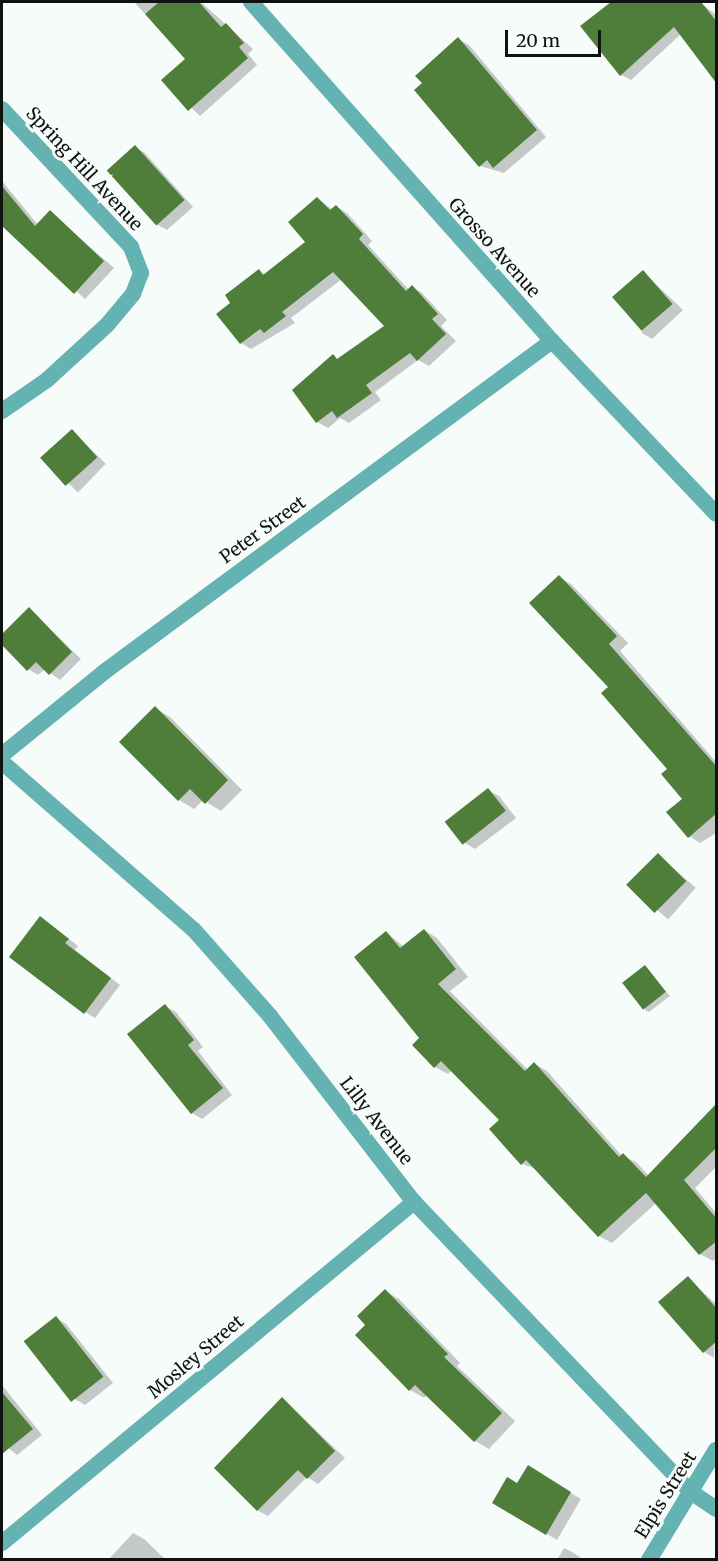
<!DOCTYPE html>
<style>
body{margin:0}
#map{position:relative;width:718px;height:1561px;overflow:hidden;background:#f6fcf9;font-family:Merriweather,serif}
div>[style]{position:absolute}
.shadow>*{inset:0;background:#0003;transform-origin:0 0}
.building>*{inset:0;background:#4f7e3a;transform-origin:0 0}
.minor>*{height:16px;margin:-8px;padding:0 8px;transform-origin:8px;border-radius:8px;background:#64b2b2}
span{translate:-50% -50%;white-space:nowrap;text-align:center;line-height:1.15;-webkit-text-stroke:6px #f6fcf9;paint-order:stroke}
.street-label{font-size:18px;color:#101211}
.frame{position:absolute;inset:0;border:3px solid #101211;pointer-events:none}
.scale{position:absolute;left:505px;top:30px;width:96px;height:27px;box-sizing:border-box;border:3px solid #101211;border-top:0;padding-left:8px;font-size:18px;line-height:21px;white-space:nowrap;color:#101211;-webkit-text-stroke:4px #f6fcf9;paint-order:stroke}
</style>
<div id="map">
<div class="shadow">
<div style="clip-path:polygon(134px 2px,201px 2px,253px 49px,248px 54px,257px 65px,200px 116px,163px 80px,187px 59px)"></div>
<div style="clip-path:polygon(612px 2px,700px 2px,716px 15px,716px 81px,681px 34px,631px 80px,621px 75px,582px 27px)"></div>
<div style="clip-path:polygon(458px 39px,469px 45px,546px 137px,504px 173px,480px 166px,424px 84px)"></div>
<div style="clip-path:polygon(135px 147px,145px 153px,193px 207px,167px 230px,156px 224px)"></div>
<div style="clip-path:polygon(2px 181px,38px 225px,50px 212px,114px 268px,85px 299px,2px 224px)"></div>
<div style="clip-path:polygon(317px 198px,333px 210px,337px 207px,347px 213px,372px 241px,368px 245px,409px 290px,412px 287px,422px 293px,447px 320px,441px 326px,456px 341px,429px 366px,418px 360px,375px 392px,381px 400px,349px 423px,340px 418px,328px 428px,317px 422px,333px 356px,339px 360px,387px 326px,342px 279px,291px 318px,295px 323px,251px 349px,241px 343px,233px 303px,259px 271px,266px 275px,307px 242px)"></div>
<div style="clip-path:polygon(643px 272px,683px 310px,652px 339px,642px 333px)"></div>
<div style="left:72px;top:431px;width:47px;height:40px;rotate:44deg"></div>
<div style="clip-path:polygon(559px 577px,571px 584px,628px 643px,620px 651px,716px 762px,716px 833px,700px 843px,689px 836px,684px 799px,669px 770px,610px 687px)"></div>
<div style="clip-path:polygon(29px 609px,81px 659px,60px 680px,45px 669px,38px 675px,28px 669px,2px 643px,2px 636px)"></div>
<div style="clip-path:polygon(155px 708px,170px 717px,242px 790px,221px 811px,203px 800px,194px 809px,179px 800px)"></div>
<div style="clip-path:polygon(488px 790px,499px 796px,516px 818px,475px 849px,465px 843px)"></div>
<div style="left:658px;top:855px;width:50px;height:42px;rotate:41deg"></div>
<div style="clip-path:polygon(50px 924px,78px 946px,75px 950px,120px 985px,95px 1018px,85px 1012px)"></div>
<div style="clip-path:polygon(424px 930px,437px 938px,468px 977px,450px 991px,528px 1070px,535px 1064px,547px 1071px,622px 1156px,636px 1162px,649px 1176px,716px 1122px,716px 1167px,695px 1188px,716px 1213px,716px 1258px,713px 1261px,700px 1254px,656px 1203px,612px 1243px,599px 1236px,537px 1169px,522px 1164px,501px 1120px,452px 1070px,448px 1074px,435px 1067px,414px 1045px,421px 1039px,386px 932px,404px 947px)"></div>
<div style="clip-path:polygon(645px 967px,670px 996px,649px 1012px,645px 1010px)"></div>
<div style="clip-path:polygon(165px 1006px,176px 1012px,203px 1047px,198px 1051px,232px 1095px,202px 1119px,192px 1113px)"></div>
<div style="clip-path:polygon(688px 1278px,716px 1304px,714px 1358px,704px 1352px)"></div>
<div style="clip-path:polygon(385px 1291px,399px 1299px,460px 1363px,457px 1366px,515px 1421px,489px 1449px,475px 1441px,427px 1395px,424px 1398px,410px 1390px,357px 1335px,368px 1325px)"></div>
<div style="clip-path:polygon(56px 1318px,66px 1324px,113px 1383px,85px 1405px,75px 1399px)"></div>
<div style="clip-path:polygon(2px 1385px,42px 1435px,17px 1455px,2px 1443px)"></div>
<div style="clip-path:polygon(282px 1398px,345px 1458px,318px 1484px,307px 1477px,268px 1516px,257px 1510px)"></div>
<div style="clip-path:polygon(528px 1467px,581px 1499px,557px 1540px,494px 1502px,518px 1485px)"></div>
<div style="clip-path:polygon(133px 1533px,144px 1539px,166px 1560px,108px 1560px)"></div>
<div style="clip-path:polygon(564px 1548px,574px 1553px,584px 1560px,557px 1560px)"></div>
</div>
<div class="building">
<div style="clip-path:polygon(159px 2px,199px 2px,221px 27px,226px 23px,244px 43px,239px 47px,248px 58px,188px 111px,161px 80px,185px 59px,145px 14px)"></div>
<div style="clip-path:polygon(611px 2px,701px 2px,717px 22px,717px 84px,674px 27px,620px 76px,580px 26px)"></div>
<div style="clip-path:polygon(458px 37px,537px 130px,493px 168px,487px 160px,479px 167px,414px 90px,422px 83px,415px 76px)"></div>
<div style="left:135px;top:145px;width:74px;height:38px;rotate:48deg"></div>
<div style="clip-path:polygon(2px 186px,35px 226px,50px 210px,104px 261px,74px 294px,2px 226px)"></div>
<div style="clip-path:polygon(317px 197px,330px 210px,336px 205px,363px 234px,359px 239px,406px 291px,412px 285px,438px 314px,432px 319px,446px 334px,417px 361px,410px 353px,366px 385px,372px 393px,337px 418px,332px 411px,316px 423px,292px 390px,333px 354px,337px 359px,384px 326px,333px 272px,282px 312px,286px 316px,264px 333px,260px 329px,240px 344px,216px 314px,230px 303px,225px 295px,259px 269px,263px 275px,305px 242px,288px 222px)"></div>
<div style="left:643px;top:270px;width:45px;height:41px;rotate:49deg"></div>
<div style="left:72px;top:429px;width:38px;height:43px;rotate:48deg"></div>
<div style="clip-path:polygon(559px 575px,617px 636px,609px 644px,717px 767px,717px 813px,688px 838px,666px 812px,682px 799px,661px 774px,667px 769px,601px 693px,608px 687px,529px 603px)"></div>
<div style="clip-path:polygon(29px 607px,72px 652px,49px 675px,36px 662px,27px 671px,2px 645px,2px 634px)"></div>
<div style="clip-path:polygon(155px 706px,228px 780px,205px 804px,190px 789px,178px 801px,119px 742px)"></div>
<div style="left:488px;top:788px;width:29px;height:55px;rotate:52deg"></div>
<div style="left:658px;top:853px;width:40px;height:45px;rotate:45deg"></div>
<div style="clip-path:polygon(40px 916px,69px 939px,65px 943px,111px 978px,84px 1014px,9px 957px)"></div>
<div style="clip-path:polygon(424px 929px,456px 969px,438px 984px,525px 1071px,534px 1062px,619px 1157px,623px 1153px,646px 1177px,717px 1103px,717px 1147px,684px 1180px,717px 1219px,717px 1241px,699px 1255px,646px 1193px,598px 1237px,526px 1160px,521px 1165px,489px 1129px,499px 1120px,441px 1061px,434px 1068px,412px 1045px,419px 1038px,354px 957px,386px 931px,400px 948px)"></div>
<div style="left:645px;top:965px;width:34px;height:29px;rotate:52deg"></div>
<div style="clip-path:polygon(165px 1004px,194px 1040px,188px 1045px,223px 1088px,191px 1114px,127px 1034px)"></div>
<div style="clip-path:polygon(688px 1276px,717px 1309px,717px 1341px,703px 1353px,658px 1302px)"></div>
<div style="clip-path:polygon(385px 1289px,448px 1354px,444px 1357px,502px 1413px,474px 1442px,415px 1385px,409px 1391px,355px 1335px,365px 1325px,357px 1316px)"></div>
<div style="left:56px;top:1316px;width:77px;height:41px;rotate:52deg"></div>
<div style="clip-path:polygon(2px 1392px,33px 1429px,2px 1454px)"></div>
<div style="clip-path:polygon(282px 1397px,335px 1451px,307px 1479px,298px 1470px,257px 1511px,214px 1468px)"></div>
<div style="clip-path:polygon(528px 1465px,571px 1492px,546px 1535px,492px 1503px,507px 1477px,517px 1483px)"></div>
</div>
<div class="minor">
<div style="left:251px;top:2px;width:453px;rotate:48.4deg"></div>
<div style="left:552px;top:341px;width:238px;rotate:46.5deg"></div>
<div style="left:2px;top:109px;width:189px;rotate:46.9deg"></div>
<div style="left:131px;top:247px;width:28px;rotate:69deg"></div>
<div style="left:141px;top:273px;width:22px;rotate:111deg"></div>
<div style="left:133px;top:294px;width:40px;rotate:130deg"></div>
<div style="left:107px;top:325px;width:81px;rotate:137.5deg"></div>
<div style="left:47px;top:380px;width:55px;rotate:145.4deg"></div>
<div style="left:2px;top:755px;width:132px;rotate:-39.1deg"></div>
<div style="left:104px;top:672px;width:557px;rotate:-36.46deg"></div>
<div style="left:2px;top:762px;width:255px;rotate:41.2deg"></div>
<div style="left:194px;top:930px;width:115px;rotate:48.5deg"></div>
<div style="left:270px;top:1016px;width:235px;rotate:52.3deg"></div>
<div style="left:414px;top:1202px;width:401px;rotate:46.3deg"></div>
<div style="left:691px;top:1492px;width:30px;rotate:34deg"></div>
<div style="left:2px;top:1543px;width:535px;rotate:-39.61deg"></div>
<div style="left:649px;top:1560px;width:129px;rotate:-58.7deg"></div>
</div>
<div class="street-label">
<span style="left:84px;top:169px;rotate:47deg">Spring Hill Avenue</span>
<span style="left:494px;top:248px;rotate:48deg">Grosso Avenue</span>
<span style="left:263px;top:530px;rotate:-36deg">Peter Street</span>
<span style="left:376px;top:1121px;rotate:52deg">Lilly Avenue</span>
<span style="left:196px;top:1357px;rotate:-40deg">Mosley Street</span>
<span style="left:666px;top:1495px;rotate:-58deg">Elpis Street</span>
</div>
<div class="frame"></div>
<div class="scale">20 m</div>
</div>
